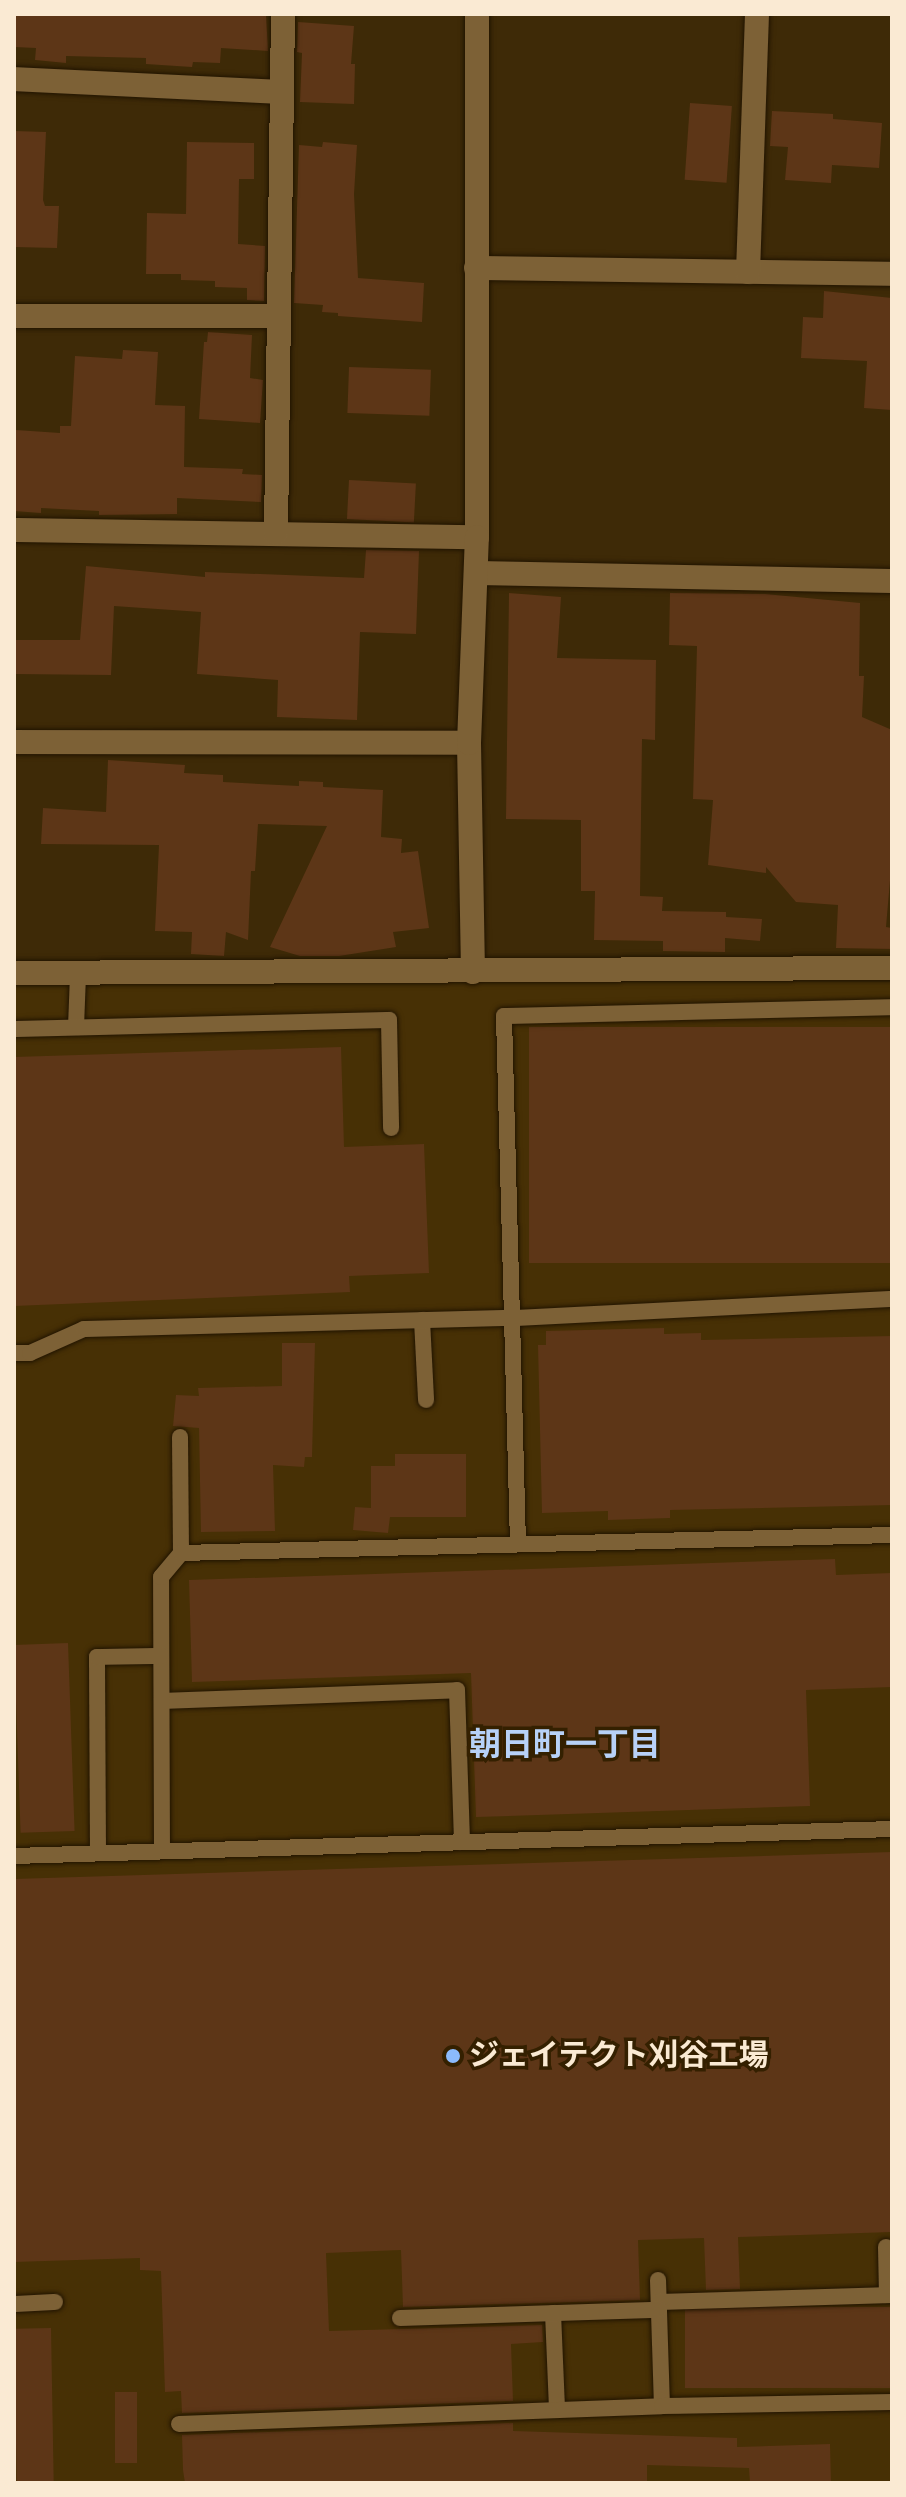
<!DOCTYPE html>
<meta charset="utf-8">
<style>
body{margin:0}
#map{position:relative;width:906px;height:2497px;overflow:hidden;background:#3e2a07;font-family:Spectral,"Noto Sans JP",serif}
div>[style]{position:absolute}
.built>*{inset:0;background:#473005;transform-origin:0 0}
.building>*{inset:0;background:#5d3617;transform-origin:0 0}
.roads{filter:drop-shadow(0 0 2px #211400) drop-shadow(0 0 2px #211400)}
.lane>*{height:16px;margin:-8px;padding:0 8px;transform-origin:8px;border-radius:8px;background:#7d6136}
.street>*{height:24px;margin:-12px;padding:0 12px;transform-origin:12px;border-radius:12px;background:#7d6136}
.dots>*{width:22px;height:22px;translate:-50% -50%;box-sizing:border-box;border:4px solid #342000;border-radius:50%}
span{translate:-50% -50%;white-space:nowrap;text-align:center;line-height:1.15;-webkit-text-stroke:7px #342000;paint-order:stroke}
.poi-label{font-size:30px;color:#faead3;font-weight:700}
.left{translate:0 -50%;text-align:left}
.neighbourhood-label{font-size:32px;color:#b7d1f7;font-weight:700}
.frame{position:absolute;inset:0;border:16px solid #faead3;pointer-events:none}
</style>
<div id="map">
<div class="built">
<div style="left:892px;top:982px;width:1501px;height:878px;rotate:90deg"></div>
</div>
<div class="building">
<div style="clip-path:polygon(14px 14px,266px 14px,268px 51px,221px 48px,220px 63px,193px 62px,192px 67px,146px 64px,146px 58px,66px 56px,66px 63px,35px 60px,36px 48px,14px 47px)"></div>
<div style="clip-path:polygon(298px 22px,354px 26px,351px 64px,355px 64px,354px 104px,300px 102px,302px 53px,297px 52px)"></div>
<div style="left:690px;top:103px;width:42px;height:77px;rotate:4deg"></div>
<div style="clip-path:polygon(772px 111px,833px 114px,833px 119px,882px 123px,879px 168px,832px 165px,831px 183px,785px 180px,788px 147px,770px 146px)"></div>
<div style="clip-path:polygon(14px 131px,46px 132px,43px 200px,45px 206px,59px 206px,57px 248px,14px 247px)"></div>
<div style="clip-path:polygon(187px 142px,254px 143px,254px 179px,239px 179px,238px 244px,265px 246px,264px 301px,247px 300px,247px 288px,215px 287px,215px 281px,181px 280px,181px 274px,146px 274px,147px 213px,186px 214px)"></div>
<div style="clip-path:polygon(323px 142px,357px 145px,354px 194px,358px 278px,424px 283px,422px 322px,338px 316px,338px 313px,322px 312px,323px 305px,294px 303px,299px 145px,322px 147px)"></div>
<div style="clip-path:polygon(824px 291px,892px 298px,892px 410px,864px 408px,867px 361px,801px 358px,803px 317px,823px 318px)"></div>
<div style="clip-path:polygon(208px 332px,252px 335px,250px 378px,263px 380px,260px 423px,199px 419px,204px 342px,207px 342px)"></div>
<div style="clip-path:polygon(123px 350px,158px 352px,155px 405px,185px 406px,184px 467px,243px 469px,242px 474px,262px 475px,261px 502px,177px 498px,177px 514px,99px 515px,99px 511px,41px 508px,41px 513px,14px 511px,16px 430px,60px 433px,60px 426px,71px 426px,75px 356px,122px 359px)"></div>
<div style="left:349px;top:367px;width:82px;height:46px;rotate:2deg"></div>
<div style="left:349px;top:480px;width:67px;height:39px;rotate:3deg"></div>
<div style="clip-path:polygon(366px 550px,419px 551px,416px 634px,360px 632px,357px 720px,277px 717px,278px 680px,197px 674px,201px 612px,114px 606px,111px 675px,14px 674px,14px 640px,80px 640px,86px 566px,205px 577px,205px 572px,364px 578px)"></div>
<div style="clip-path:polygon(509px 593px,561px 597px,557px 658px,656px 660px,655px 740px,642px 739px,640px 896px,663px 897px,662px 911px,726px 912px,726px 917px,762px 919px,760px 941px,725px 938px,725px 952px,663px 951px,663px 941px,594px 940px,595px 891px,581px 891px,581px 820px,506px 819px)"></div>
<div style="clip-path:polygon(670px 593px,765px 594px,860px 603px,859px 676px,864px 676px,862px 717px,892px 730px,892px 857px,886px 927px,892px 928px,892px 949px,836px 948px,838px 905px,796px 902px,766px 867px,766px 873px,708px 865px,713px 800px,693px 799px,697px 646px,669px 645px)"></div>
<div style="clip-path:polygon(108px 760px,185px 765px,184px 773px,223px 775px,223px 782px,299px 786px,299px 781px,323px 782px,323px 787px,383px 790px,381px 837px,402px 839px,401px 853px,418px 851px,429px 928px,393px 932px,396px 947px,339px 956px,300px 956px,270px 947px,327px 826px,258px 824px,255px 871px,251px 871px,248px 940px,226px 932px,224px 956px,191px 954px,192px 932px,155px 931px,159px 845px,41px 844px,43px 808px,106px 812px)"></div>
<div style="left:892px;top:1027px;width:236px;height:363px;rotate:90deg"></div>
<div style="clip-path:polygon(341px 1047px,344px 1147px,424px 1144px,429px 1273px,349px 1276px,350px 1292px,14px 1306px,14px 1057px)"></div>
<div style="clip-path:polygon(664px 1328px,664px 1334px,701px 1333px,701px 1340px,892px 1336px,892px 1505px,670px 1510px,670px 1518px,608px 1520px,608px 1511px,542px 1513px,538px 1345px,546px 1345px,546px 1331px)"></div>
<div style="clip-path:polygon(282px 1343px,315px 1343px,312px 1457px,305px 1457px,304px 1467px,273px 1465px,275px 1531px,201px 1532px,199px 1428px,173px 1426px,176px 1395px,199px 1396px,198px 1388px,282px 1386px)"></div>
<div style="clip-path:polygon(395px 1454px,466px 1454px,466px 1517px,390px 1517px,388px 1533px,353px 1530px,355px 1507px,371px 1508px,371px 1466px,395px 1466px)"></div>
<div style="clip-path:polygon(835px 1559px,836px 1575px,892px 1573px,892px 1687px,806px 1690px,810px 1806px,476px 1817px,471px 1673px,192px 1682px,189px 1580px)"></div>
<div style="left:68px;top:1643px;width:188px;height:54px;rotate:88deg"></div>
<div style="clip-path:polygon(892px 1852px,892px 2232px,738px 2237px,740px 2289px,706px 2290px,704px 2238px,638px 2240px,640px 2300px,403px 2307px,401px 2250px,326px 2253px,329px 2331px,542px 2325px,543px 2342px,511px 2344px,513px 2401px,182px 2413px,181px 2391px,165px 2392px,161px 2271px,140px 2270px,140px 2258px,14px 2262px,14px 1879px)"></div>
<div style="left:892px;top:2307px;width:81px;height:207px;rotate:90deg"></div>
<div style="left:51px;top:2328px;width:155px;height:37px;rotate:89deg"></div>
<div style="left:115px;top:2392px;width:22px;height:71px"></div>
<div style="clip-path:polygon(513px 2423px,513px 2431px,737px 2438px,737px 2447px,830px 2444px,831px 2483px,750px 2483px,749px 2468px,647px 2465px,647px 2483px,185px 2483px,183px 2470px,182px 2435px)"></div>
</div>
<div class="roads">
<div class="lane">
<div style="left:76px;top:1027px;width:51px;rotate:-87.8deg"></div>
<div style="left:14px;top:1029px;width:375px;rotate:-1.4deg"></div>
<div style="left:389px;top:1020px;width:108px;rotate:88.9deg"></div>
<div style="left:422px;top:1320px;width:80px;rotate:87.1deg"></div>
<div style="left:14px;top:1353px;width:16px"></div>
<div style="left:30px;top:1353px;width:59px;rotate:-24deg"></div>
<div style="left:84px;top:1329px;width:430px;rotate:-1.5deg"></div>
<div style="left:514px;top:1318px;width:378px;rotate:-2.9deg"></div>
<div style="left:180px;top:1437px;width:116px;rotate:89.5deg"></div>
<div style="left:518px;top:1544px;width:528px;rotate:-91.52deg"></div>
<div style="left:504px;top:1016px;width:388px;rotate:-1.3deg"></div>
<div style="left:162px;top:1701px;width:295px;rotate:-2.1deg"></div>
<div style="left:457px;top:1690px;width:152px;rotate:88.1deg"></div>
<div style="left:162px;top:1850px;width:273px;rotate:-90.2deg"></div>
<div style="left:161px;top:1577px;width:31px;rotate:-50deg"></div>
<div style="left:181px;top:1553px;width:711px;rotate:-1.45deg"></div>
<div style="left:98px;top:1852px;width:195px;rotate:-90.3deg"></div>
<div style="left:97px;top:1657px;width:64px;rotate:-0.9deg"></div>
<div style="left:14px;top:1856px;width:878px;rotate:-1.76deg"></div>
<div style="left:886px;top:2247px;width:48px;rotate:88.8deg"></div>
<div style="left:658px;top:2280px;width:126px;rotate:88.2deg"></div>
<div style="left:659px;top:2302px;width:233px;rotate:-1.7deg"></div>
<div style="left:14px;top:2304px;width:41px;rotate:-2.8deg"></div>
<div style="left:553px;top:2313px;width:97px;rotate:87.6deg"></div>
<div style="left:400px;top:2318px;width:259px;rotate:-1.8deg"></div>
<div style="left:179px;top:2424px;width:483px;rotate:-2.1deg"></div>
<div style="left:662px;top:2406px;width:230px;rotate:-1deg"></div>
</div>
<div class="street">
<div style="left:14px;top:79px;width:266px;rotate:2.8deg"></div>
<div style="left:476px;top:268px;width:416px;rotate:0.8deg"></div>
<div style="left:748px;top:272px;width:258px;rotate:-88deg"></div>
<div style="left:14px;top:316px;width:264px"></div>
<div style="left:14px;top:530px;width:463px;rotate:0.9deg"></div>
<div style="left:477px;top:537px;width:523px;rotate:-90deg"></div>
<div style="left:276px;top:533px;width:519px;rotate:-89.23deg"></div>
<div style="left:477px;top:573px;width:415px;rotate:1.1deg"></div>
<div style="left:14px;top:742px;width:455px;rotate:0.1deg"></div>
<div style="left:473px;top:972px;width:229px;rotate:-91deg"></div>
<div style="left:469px;top:743px;width:206px;rotate:-87.8deg"></div>
<div style="left:14px;top:973px;width:878px;rotate:-0.33deg"></div>
</div>
</div>
<div class="dots">
<div style="left:453px;top:2056px;background:#8bbafc"></div>
</div>
<div class="poi-label">
<span class="left" style="left:469px;top:2056px">ジェイテクト刈谷工場</span>
</div>
<div class="neighbourhood-label">
<span style="left:565px;top:1746px">朝日町一丁目</span>
</div>
<div class="frame"></div>
</div>
